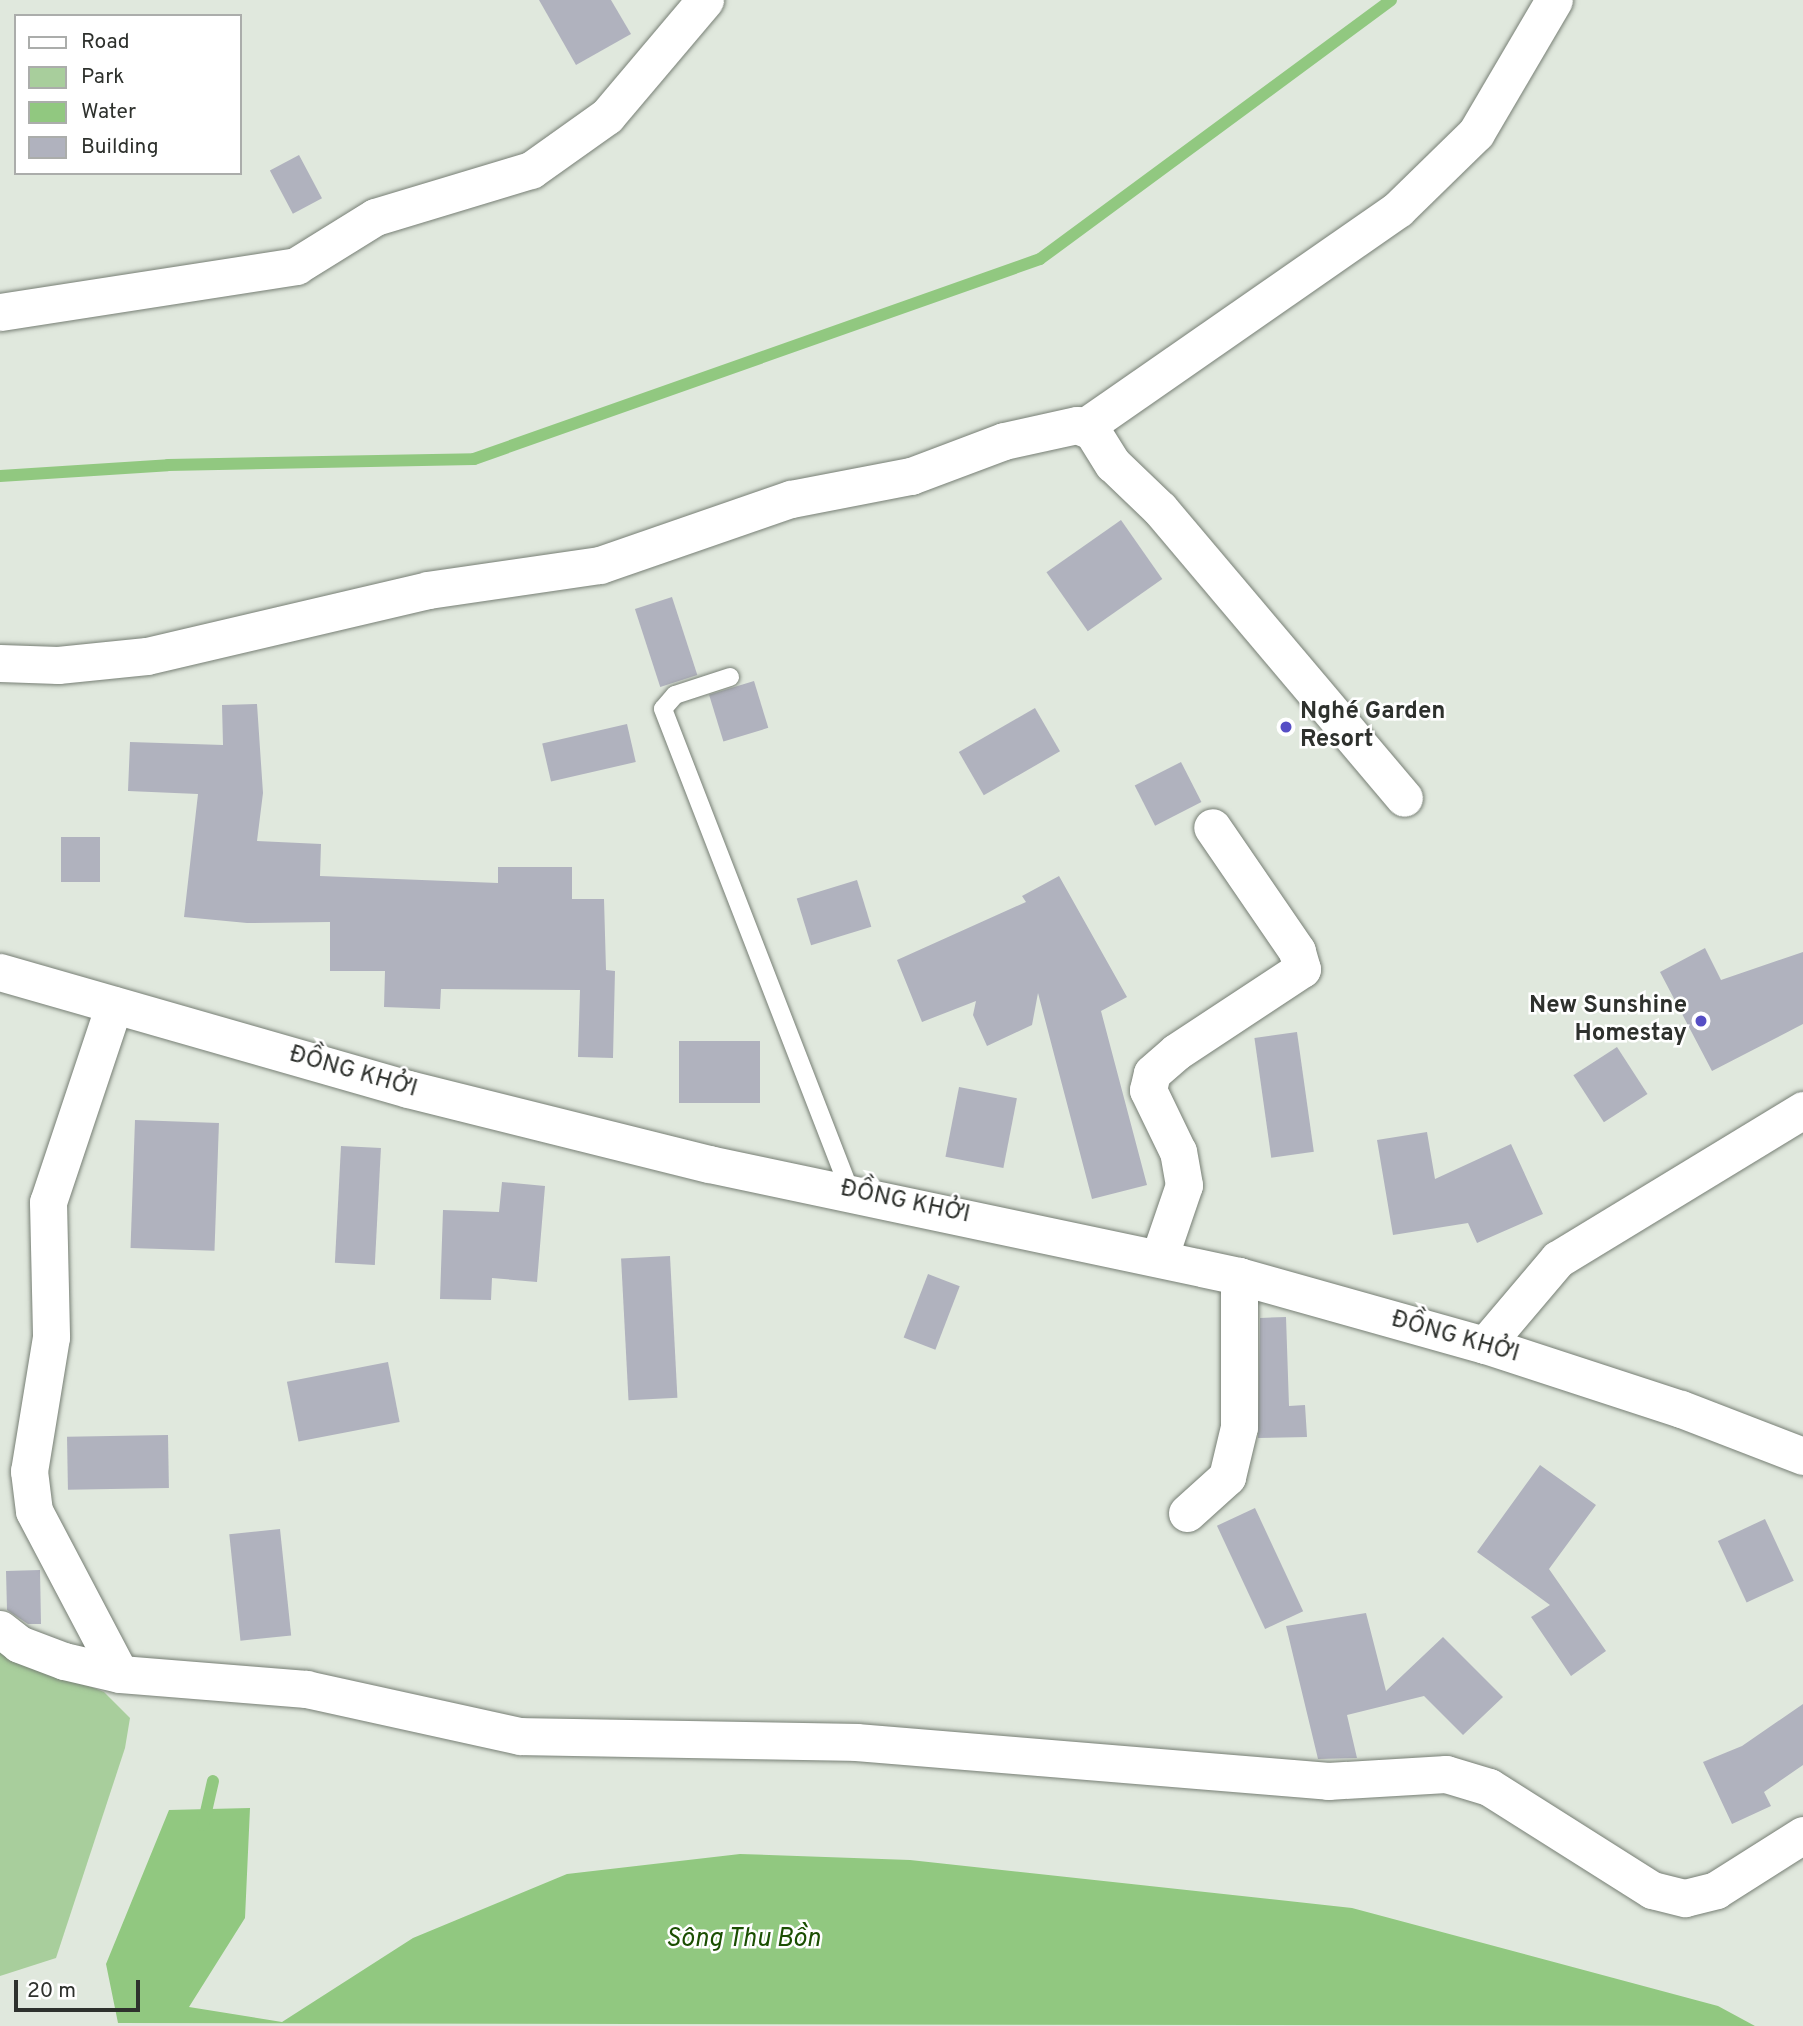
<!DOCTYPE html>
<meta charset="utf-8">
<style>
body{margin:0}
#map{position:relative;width:1803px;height:2026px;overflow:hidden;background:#e0e8dd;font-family:Overpass,sans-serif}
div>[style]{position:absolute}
.green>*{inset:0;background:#a8ce9c}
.water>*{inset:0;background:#91c880}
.stream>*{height:12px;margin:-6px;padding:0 6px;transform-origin:6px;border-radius:6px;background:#91c880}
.building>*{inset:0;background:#b0b2be;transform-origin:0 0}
.roads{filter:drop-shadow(0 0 2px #777f75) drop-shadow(0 0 2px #777f75)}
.lane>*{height:18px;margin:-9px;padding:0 9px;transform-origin:9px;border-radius:9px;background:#fff}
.street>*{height:37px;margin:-18.5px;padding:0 18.5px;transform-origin:18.5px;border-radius:18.5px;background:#fff}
.dots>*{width:19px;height:19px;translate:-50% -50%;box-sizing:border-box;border:4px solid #fff;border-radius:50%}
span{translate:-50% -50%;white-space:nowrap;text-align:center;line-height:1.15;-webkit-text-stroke:5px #fff;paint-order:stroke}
.poi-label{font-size:24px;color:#2e312d;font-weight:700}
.left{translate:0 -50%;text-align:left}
.right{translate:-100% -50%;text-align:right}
.street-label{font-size:24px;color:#2e312d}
.water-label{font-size:26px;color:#1a4e01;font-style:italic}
.legend{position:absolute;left:14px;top:14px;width:228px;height:161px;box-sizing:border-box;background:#fff;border:2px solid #abadab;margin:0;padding:9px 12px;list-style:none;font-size:21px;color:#2e312d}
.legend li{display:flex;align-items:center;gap:14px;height:35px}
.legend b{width:35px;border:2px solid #abadab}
.scale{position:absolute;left:14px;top:1980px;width:126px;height:32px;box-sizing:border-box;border:4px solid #2e312d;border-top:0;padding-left:9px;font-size:21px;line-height:24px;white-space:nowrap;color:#2e312d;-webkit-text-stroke:5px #fff;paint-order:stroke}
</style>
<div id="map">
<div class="green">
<div style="clip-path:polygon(0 1651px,104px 1692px,130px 1718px,125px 1748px,56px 1958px,0 1976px)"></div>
</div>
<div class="water">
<div style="clip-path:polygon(250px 1808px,245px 1918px,189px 2007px,282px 2022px,413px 1938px,567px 1874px,740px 1854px,910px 1860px,1352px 1908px,1718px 2006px,1755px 2026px,118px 2023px,106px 1964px,169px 1810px)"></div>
</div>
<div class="stream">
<div style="left:0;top:476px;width:168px;rotate:-3.7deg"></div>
<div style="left:168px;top:465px;width:306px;rotate:-1.1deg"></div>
<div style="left:474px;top:459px;width:600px;rotate:-19.46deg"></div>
<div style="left:1040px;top:259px;width:436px;rotate:-36.4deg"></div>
<div style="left:203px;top:1825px;width:45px;rotate:-77.2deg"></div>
</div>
<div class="building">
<div style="clip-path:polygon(539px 0,611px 0,631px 34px,576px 65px)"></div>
<div style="left:299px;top:155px;width:49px;height:33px;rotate:62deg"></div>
<div style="left:1121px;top:520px;width:72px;height:91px;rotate:55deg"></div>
<div style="left:672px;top:597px;width:82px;height:39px;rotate:72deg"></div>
<div style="left:754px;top:681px;width:49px;height:47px;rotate:73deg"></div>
<div style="clip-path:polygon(257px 704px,263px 793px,257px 841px,321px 844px,320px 876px,498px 883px,498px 867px,572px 867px,572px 899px,604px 899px,606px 970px,615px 971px,613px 1058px,578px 1057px,580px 990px,441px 989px,440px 1009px,384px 1007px,385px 971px,330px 971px,330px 922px,247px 923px,184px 917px,198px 794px,128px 791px,130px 742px,223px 745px,222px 705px)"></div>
<div style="left:1035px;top:708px;width:50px;height:88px;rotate:60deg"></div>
<div style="left:627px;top:724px;width:39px;height:87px;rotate:77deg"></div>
<div style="left:1181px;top:762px;width:45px;height:52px;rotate:63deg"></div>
<div style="left:61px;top:837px;width:39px;height:45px"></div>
<div style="clip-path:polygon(1059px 876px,1127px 997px,1101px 1011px,1147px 1185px,1092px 1199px,1038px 993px,1032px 1025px,987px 1046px,973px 1015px,976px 1001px,922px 1022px,897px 960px,1026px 902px,1022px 896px)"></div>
<div style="left:857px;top:880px;width:49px;height:63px;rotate:73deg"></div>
<div style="clip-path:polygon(1705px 948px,1721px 980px,1803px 952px,1803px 1024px,1712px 1071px,1660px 972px)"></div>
<div style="left:1297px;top:1032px;width:121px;height:43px;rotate:82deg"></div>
<div style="left:679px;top:1041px;width:81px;height:62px"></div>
<div style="left:1617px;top:1047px;width:56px;height:52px;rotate:57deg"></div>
<div style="left:959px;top:1087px;width:59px;height:71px;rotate:11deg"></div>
<div style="left:135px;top:1120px;width:84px;height:128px;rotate:2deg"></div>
<div style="clip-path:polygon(1427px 1132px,1435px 1179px,1511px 1144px,1543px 1214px,1477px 1243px,1468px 1223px,1393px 1235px,1377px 1140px)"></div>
<div style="left:341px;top:1146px;width:40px;height:117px;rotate:3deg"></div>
<div style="clip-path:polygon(502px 1182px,545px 1186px,537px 1282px,492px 1278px,491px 1300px,440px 1299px,443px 1210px,499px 1212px)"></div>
<div style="left:670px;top:1256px;width:142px;height:49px;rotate:87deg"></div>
<div style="left:928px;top:1274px;width:34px;height:68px;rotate:21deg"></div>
<div style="clip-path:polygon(1286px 1317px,1289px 1406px,1305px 1405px,1307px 1437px,1258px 1438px,1260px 1318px)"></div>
<div style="left:388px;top:1362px;width:61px;height:103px;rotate:79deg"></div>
<div style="left:168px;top:1435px;width:53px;height:101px;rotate:89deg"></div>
<div style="clip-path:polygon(1540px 1465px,1596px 1505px,1549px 1569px,1606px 1651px,1571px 1676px,1531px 1617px,1550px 1605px,1477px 1552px)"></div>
<div style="left:1255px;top:1508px;width:114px;height:42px;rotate:65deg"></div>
<div style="left:1765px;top:1519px;width:68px;height:52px;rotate:65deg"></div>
<div style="left:280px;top:1529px;width:107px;height:51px;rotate:84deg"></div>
<div style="clip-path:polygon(40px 1570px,41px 1624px,28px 1624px,7px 1610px,6px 1571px)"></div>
<div style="clip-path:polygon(1366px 1613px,1386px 1691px,1443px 1637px,1503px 1697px,1463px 1735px,1424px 1696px,1347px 1715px,1357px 1758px,1318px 1759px,1286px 1626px)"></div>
<div style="clip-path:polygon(1803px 1704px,1803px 1765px,1764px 1792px,1771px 1806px,1732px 1824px,1703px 1762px,1742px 1746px)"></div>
</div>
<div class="roads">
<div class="lane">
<div style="left:730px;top:677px;width:58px;rotate:161.9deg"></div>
<div style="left:675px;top:695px;width:18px;rotate:131deg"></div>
<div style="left:663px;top:709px;width:517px;rotate:68.8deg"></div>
</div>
<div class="street">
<div style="left:0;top:312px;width:300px;rotate:-8.8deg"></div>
<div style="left:296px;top:266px;width:93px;rotate:-31.8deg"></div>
<div style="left:375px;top:217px;width:163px;rotate:-16.8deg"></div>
<div style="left:531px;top:170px;width:93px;rotate:-35.4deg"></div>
<div style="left:607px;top:116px;width:152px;rotate:-49.8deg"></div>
<div style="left:1086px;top:426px;width:380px;rotate:-34.8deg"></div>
<div style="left:1398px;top:209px;width:109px;rotate:-44.3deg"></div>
<div style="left:1476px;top:133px;width:154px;rotate:-59.6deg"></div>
<div style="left:0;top:663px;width:58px;rotate:2deg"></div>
<div style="left:58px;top:665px;width:89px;rotate:-5.8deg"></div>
<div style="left:147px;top:656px;width:289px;rotate:-13.2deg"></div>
<div style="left:428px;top:590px;width:174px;rotate:-8.3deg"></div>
<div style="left:600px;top:565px;width:202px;rotate:-19.1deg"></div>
<div style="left:791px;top:499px;width:122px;rotate:-10.9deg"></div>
<div style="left:911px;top:476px;width:99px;rotate:-20.6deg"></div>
<div style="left:1004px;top:441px;width:75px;rotate:-12.4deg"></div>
<div style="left:1077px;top:425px;width:16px;rotate:22deg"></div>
<div style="left:1092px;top:431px;width:39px;rotate:58deg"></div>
<div style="left:1113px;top:464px;width:65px;rotate:43.8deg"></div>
<div style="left:1160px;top:509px;width:378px;rotate:49.8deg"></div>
<div style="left:0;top:972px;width:424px;rotate:16deg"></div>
<div style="left:408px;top:1089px;width:310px;rotate:14deg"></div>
<div style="left:709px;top:1164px;width:542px;rotate:11.93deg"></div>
<div style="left:1239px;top:1276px;width:255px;rotate:15.7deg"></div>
<div style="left:1485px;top:1345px;width:206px;rotate:18.1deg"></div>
<div style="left:1681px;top:1409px;width:131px;rotate:21.1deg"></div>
<div style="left:114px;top:1005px;width:208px;rotate:108.5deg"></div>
<div style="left:48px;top:1202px;width:135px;rotate:88.7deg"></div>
<div style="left:51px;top:1337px;width:136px;rotate:99.3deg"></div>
<div style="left:29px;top:1471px;width:40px;rotate:82.9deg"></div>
<div style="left:34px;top:1511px;width:184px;rotate:62.2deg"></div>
<div style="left:1159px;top:1258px;width:77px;rotate:-71.1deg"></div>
<div style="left:1184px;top:1185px;width:34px;rotate:-100deg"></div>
<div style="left:1178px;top:1152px;width:69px;rotate:-115.8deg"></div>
<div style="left:1148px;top:1090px;width:17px;rotate:-77deg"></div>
<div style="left:1152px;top:1073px;width:32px;rotate:-41deg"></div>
<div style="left:1176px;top:1052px;width:151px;rotate:-33.4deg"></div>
<div style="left:1302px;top:969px;width:19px;rotate:-106deg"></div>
<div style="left:1297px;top:951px;width:150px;rotate:-124.4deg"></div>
<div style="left:1485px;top:1345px;width:113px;rotate:-49.7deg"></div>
<div style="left:1558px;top:1259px;width:287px;rotate:-31.3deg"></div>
<div style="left:1187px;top:1513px;width:54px;rotate:-42deg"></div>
<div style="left:1227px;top:1477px;width:51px;rotate:-76.5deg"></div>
<div style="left:1239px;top:1427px;width:151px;rotate:-90deg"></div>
<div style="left:0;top:1629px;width:24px;rotate:38deg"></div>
<div style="left:19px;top:1644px;width:48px;rotate:20.7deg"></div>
<div style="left:64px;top:1661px;width:57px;rotate:13.1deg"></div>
<div style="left:120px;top:1674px;width:187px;rotate:4.6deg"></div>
<div style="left:306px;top:1689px;width:219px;rotate:12.4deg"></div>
<div style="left:520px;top:1736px;width:336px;rotate:1deg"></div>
<div style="left:856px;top:1742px;width:474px;rotate:4.7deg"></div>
<div style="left:1328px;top:1781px;width:118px;rotate:-3.4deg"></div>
<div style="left:1446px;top:1774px;width:45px;rotate:16.8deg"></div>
<div style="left:1489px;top:1787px;width:193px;rotate:32.3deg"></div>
<div style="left:1652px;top:1890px;width:34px;rotate:14deg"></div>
<div style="left:1685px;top:1898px;width:32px;rotate:-14deg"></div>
<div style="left:1716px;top:1890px;width:103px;rotate:-32.3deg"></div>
</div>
</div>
<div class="dots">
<div style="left:1286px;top:727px;background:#564ec5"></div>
<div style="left:1701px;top:1021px;background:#564ec5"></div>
</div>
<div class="poi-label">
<span class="left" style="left:1300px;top:727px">Nghé Garden<br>Resort</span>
<span class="right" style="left:1687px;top:1021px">New Sunshine<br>Homestay</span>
</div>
<div class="street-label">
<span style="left:353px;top:1073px;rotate:16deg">ĐỒNG KHỞI</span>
<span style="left:905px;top:1203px;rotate:12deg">ĐỒNG KHỞI</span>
<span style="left:1455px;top:1338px;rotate:16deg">ĐỒNG KHỞI</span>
</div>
<div class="water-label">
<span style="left:743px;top:1940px">Sông Thu Bồn</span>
</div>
<ul class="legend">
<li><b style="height:9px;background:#fff"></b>Road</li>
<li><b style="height:19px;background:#a8ce9c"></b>Park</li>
<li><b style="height:19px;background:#91c880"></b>Water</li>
<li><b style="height:19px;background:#b0b2be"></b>Building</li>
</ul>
<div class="scale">20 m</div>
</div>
